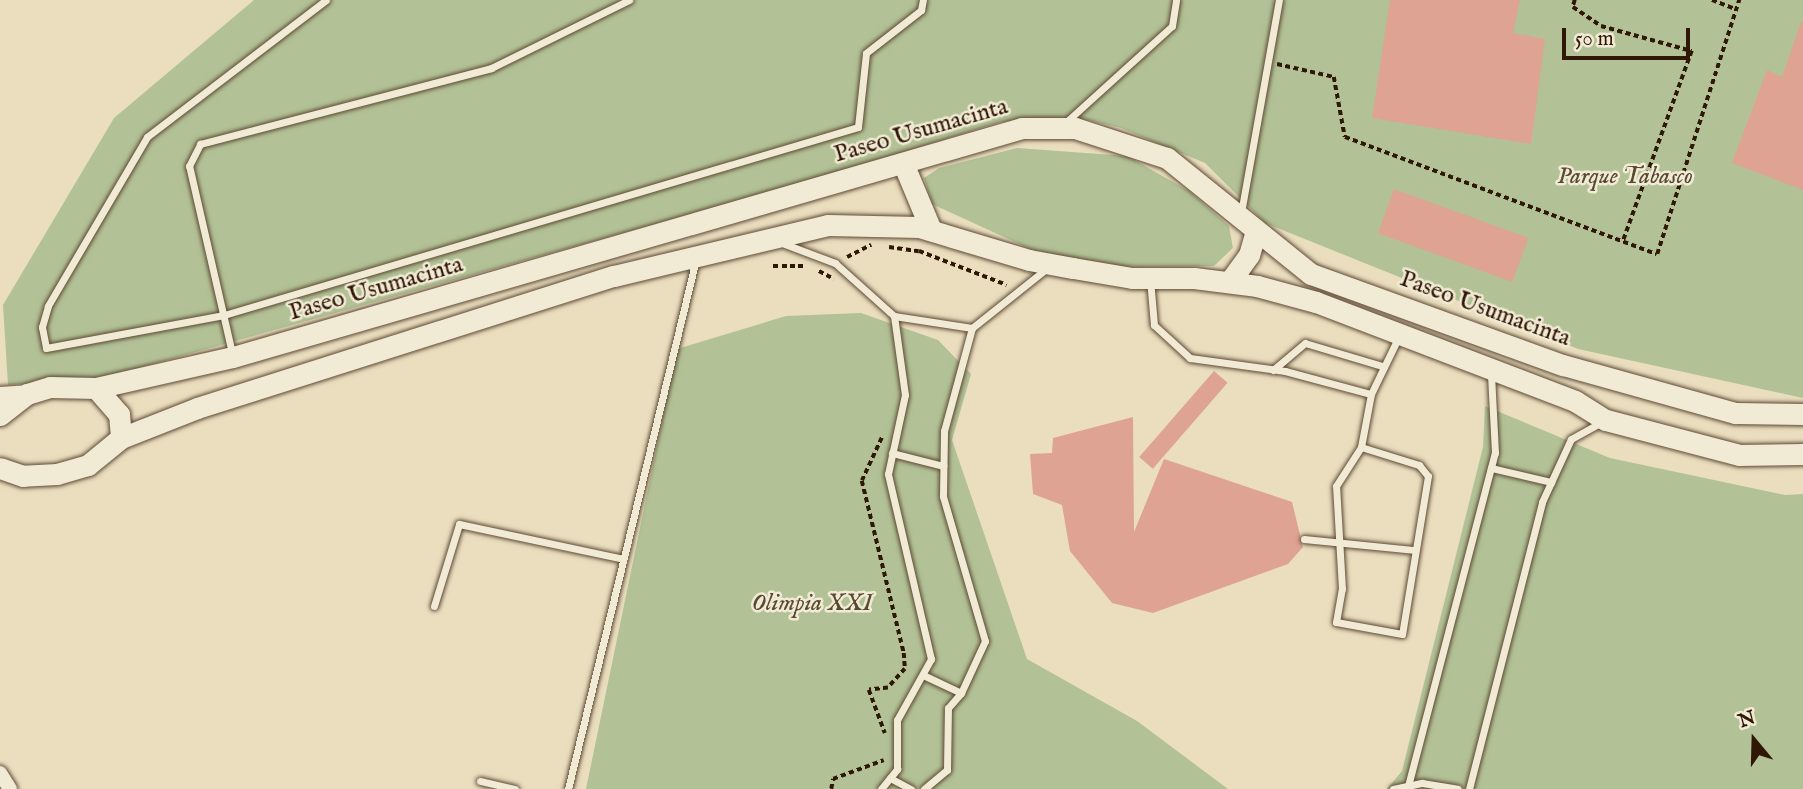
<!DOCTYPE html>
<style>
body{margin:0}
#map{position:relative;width:1803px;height:789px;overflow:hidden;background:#eadebf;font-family:"IM FELL English",serif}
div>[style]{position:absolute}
.green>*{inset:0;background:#b2c296}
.building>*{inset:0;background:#dea393;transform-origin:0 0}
.path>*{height:3.5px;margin-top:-1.75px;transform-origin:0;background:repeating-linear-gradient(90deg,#301705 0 5px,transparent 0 8.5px)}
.roads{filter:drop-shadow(0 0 2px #5e4934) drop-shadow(0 0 2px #5e4934)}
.service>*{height:7px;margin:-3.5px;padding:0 3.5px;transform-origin:3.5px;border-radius:3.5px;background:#f1ead5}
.minor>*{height:14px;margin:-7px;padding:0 7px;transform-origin:7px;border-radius:7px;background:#f1ead5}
.tertiary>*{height:18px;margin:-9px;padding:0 9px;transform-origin:9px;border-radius:9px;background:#f1ead5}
.secondary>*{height:21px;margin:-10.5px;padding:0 10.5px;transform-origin:10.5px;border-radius:10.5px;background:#f1ead5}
span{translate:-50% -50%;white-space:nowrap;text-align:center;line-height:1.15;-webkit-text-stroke:5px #f1ead5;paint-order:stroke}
.street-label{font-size:24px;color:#301705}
.park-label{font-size:24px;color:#574a30;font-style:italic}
.north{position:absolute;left:1719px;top:705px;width:70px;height:70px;-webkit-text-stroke:5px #f1ead5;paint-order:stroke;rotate:341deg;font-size:19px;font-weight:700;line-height:28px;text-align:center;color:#301705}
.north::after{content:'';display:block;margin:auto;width:24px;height:32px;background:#301705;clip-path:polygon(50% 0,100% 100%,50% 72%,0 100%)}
.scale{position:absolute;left:1562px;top:28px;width:128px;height:32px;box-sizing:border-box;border:4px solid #301705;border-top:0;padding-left:9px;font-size:21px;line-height:24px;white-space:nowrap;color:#301705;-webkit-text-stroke:5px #f1ead5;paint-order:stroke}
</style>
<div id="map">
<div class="green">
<div style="clip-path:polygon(254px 0,1803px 0,1803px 398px,1578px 349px,1265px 223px,1205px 163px,1121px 128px,1075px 117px,1000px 122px,823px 177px,106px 377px,8px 385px,3px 305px,114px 118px)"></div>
<div style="clip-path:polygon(1017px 148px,1127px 156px,1189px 191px,1229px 226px,1233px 248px,1214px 266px,1109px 267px,1030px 249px,932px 204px,924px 178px,939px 168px)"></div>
<div style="clip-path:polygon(861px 313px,938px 340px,971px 374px,952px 440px,1027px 659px,1137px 721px,1228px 789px,586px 789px,677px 349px,786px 316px)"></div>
<div style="clip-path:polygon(1485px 406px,1610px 458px,1785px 495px,1803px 494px,1803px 789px,1387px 789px,1402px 771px,1483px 447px)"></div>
</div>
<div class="building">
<div style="clip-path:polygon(1390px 0,1520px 0,1513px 33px,1545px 39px,1531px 144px,1372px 118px)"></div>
<div style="clip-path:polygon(1801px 22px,1803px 22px,1803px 190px,1732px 163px,1767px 70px,1782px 77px)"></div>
<div style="left:1394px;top:189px;width:143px;height:47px;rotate:20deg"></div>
<div style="left:1214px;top:371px;width:18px;height:114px;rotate:41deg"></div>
<div style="clip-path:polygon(1133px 417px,1134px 532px,1164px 459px,1292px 502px,1303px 547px,1288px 564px,1153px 613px,1112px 603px,1070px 551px,1062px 505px,1033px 494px,1030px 454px,1052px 453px,1053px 438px)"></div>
</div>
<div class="path">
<div style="left:1575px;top:0;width:7px;rotate:106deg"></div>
<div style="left:1573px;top:7px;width:34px;rotate:34deg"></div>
<div style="left:1601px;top:26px;width:94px;rotate:15.4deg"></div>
<div style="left:1692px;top:51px;width:203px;rotate:109.9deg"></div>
<div style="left:1712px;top:0;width:26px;rotate:21deg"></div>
<div style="left:1277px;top:64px;width:58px;rotate:12.8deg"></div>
<div style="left:1334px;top:77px;width:61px;rotate:79.6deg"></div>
<div style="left:1345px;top:137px;width:333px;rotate:20.6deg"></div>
<div style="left:1657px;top:254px;width:267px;rotate:-72.1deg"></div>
<div style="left:889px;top:247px;width:30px;rotate:8deg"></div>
<div style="left:919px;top:251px;width:94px;rotate:21.1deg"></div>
<div style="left:847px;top:257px;width:27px;rotate:-27deg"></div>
<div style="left:773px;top:266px;width:33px"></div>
<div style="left:819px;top:271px;width:17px;rotate:28deg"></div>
<div style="left:882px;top:438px;width:47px;rotate:114.9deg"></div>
<div style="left:862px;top:481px;width:177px;rotate:76.3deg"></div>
<div style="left:904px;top:653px;width:16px;rotate:86deg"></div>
<div style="left:905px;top:669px;width:25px;rotate:132deg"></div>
<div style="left:888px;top:688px;width:19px;rotate:174deg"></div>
<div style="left:869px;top:690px;width:46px;rotate:69.6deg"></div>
<div style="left:831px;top:789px;width:10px;rotate:-79deg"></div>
<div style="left:833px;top:779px;width:54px;rotate:-20.4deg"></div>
</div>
<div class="roads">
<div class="service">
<div style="left:326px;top:0;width:225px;rotate:142.6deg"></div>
<div style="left:147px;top:137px;width:196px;rotate:120.4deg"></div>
<div style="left:48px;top:306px;width:22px;rotate:106deg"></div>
<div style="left:42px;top:327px;width:21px;rotate:79deg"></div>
<div style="left:46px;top:348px;width:181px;rotate:-10.5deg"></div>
<div style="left:224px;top:315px;width:661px;rotate:-16.52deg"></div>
<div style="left:858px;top:127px;width:74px;rotate:-83.8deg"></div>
<div style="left:866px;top:53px;width:70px;rotate:-38deg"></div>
<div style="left:921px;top:10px;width:10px;rotate:-79deg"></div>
<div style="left:1065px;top:123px;width:144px;rotate:-42.2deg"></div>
<div style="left:1172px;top:26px;width:26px;rotate:-81deg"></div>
<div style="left:1241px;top:213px;width:216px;rotate:-79.9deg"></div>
<div style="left:782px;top:243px;width:57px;rotate:20.7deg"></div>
<div style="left:835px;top:263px;width:79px;rotate:41.9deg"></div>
<div style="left:894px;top:316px;width:79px;rotate:8.7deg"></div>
<div style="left:972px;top:328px;width:95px;rotate:-38.6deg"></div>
<div style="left:1150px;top:279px;width:46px;rotate:85deg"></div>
<div style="left:1154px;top:325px;width:49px;rotate:42.5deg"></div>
<div style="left:1190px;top:358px;width:96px;rotate:7.8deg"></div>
<div style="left:1285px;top:371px;width:89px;rotate:15deg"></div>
<div style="left:232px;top:353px;width:192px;rotate:-102.9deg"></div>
<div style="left:189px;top:166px;width:25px;rotate:-63deg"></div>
<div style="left:200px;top:144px;width:301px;rotate:-14.6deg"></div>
<div style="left:491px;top:68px;width:154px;rotate:-26.2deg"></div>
<div style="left:1273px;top:370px;width:42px;rotate:-40.2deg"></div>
<div style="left:1305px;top:343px;width:80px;rotate:16.6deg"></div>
<div style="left:1361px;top:447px;width:61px;rotate:17.2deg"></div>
<div style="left:1419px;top:465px;width:14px;rotate:51deg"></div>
<div style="left:1428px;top:476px;width:160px;rotate:99.3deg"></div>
<div style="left:1402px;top:634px;width:67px;rotate:-169.7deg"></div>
<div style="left:1336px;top:622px;width:34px;rotate:-80deg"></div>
<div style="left:1342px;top:589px;width:103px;rotate:-93.3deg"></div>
<div style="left:1336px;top:486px;width:46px;rotate:-57.3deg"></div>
<div style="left:1361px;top:447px;width:54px;rotate:-79.3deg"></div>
<div style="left:1371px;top:394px;width:64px;rotate:-64.2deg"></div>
<div style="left:892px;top:453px;width:53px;rotate:14.3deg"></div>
<div style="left:1491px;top:468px;width:62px;rotate:13.1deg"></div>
<div style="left:1304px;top:539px;width:112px;rotate:5.7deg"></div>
<div style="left:434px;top:606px;width:86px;rotate:-73deg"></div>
<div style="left:459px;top:524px;width:168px;rotate:12deg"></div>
<div style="left:923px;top:675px;width:42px;rotate:25.3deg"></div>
<div style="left:890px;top:778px;width:24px;rotate:28deg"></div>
<div style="left:480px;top:781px;width:36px;rotate:13deg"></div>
<div style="left:1408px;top:786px;width:344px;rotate:-75.4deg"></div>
<div style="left:1495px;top:453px;width:80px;rotate:-92.9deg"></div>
<div style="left:568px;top:789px;width:545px;rotate:-76.42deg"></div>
<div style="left:881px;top:789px;width:26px;rotate:-51deg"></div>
<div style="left:897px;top:769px;width:49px;rotate:-90deg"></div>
<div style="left:897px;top:720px;width:70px;rotate:-60.9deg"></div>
<div style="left:931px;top:659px;width:190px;rotate:-103.1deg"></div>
<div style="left:888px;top:474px;width:81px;rotate:-77.9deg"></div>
<div style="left:905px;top:395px;width:80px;rotate:-97.9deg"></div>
<div style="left:924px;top:789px;width:30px;rotate:-40deg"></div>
<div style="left:947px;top:770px;width:62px;rotate:-89.1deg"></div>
<div style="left:948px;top:708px;width:20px;rotate:-49deg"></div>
<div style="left:961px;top:693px;width:57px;rotate:-65.2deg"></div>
<div style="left:985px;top:641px;width:151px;rotate:-106.2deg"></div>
<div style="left:943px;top:496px;width:65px;rotate:-89.1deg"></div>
<div style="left:944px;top:431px;width:107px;rotate:-74.8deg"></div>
<div style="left:1393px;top:789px;width:30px;rotate:-12deg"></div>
<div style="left:1422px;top:783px;width:36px;rotate:9deg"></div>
<div style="left:1469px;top:789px;width:296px;rotate:-75.7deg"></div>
<div style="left:1542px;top:502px;width:69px;rotate:-65.3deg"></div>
<div style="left:1571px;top:439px;width:37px;rotate:-29deg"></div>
</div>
<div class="minor">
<div style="left:0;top:773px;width:19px;rotate:58deg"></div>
</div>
<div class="tertiary">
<div style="left:0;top:396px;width:27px;rotate:-4deg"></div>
</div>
<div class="secondary">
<div style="left:903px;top:163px;width:73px;rotate:67.3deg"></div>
<div style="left:1230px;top:281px;width:32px;rotate:-54deg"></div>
<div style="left:1249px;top:255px;width:22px;rotate:-74deg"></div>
<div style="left:96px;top:388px;width:140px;rotate:-12.8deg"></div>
<div style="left:233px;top:357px;width:822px;rotate:-16.18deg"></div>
<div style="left:1022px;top:128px;width:53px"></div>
<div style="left:1075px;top:128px;width:97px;rotate:18.1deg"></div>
<div style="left:1167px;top:158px;width:185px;rotate:38.9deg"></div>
<div style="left:1311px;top:274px;width:268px;rotate:19.9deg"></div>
<div style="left:1563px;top:365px;width:179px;rotate:15.6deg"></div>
<div style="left:1735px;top:413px;width:68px;rotate:0.8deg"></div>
<div style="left:0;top:415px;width:34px;rotate:-38deg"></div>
<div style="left:27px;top:394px;width:24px;rotate:-17deg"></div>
<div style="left:50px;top:387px;width:46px;rotate:1.2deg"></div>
<div style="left:96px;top:388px;width:35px;rotate:49deg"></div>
<div style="left:119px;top:414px;width:24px;rotate:85deg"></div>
<div style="left:121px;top:438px;width:43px;rotate:140.7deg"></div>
<div style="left:88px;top:465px;width:32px;rotate:164deg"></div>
<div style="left:57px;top:474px;width:34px;rotate:177deg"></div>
<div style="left:23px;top:476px;width:24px;rotate:-161deg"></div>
<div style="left:121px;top:438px;width:82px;rotate:-21.5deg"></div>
<div style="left:197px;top:408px;width:437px;rotate:-17.6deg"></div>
<div style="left:614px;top:276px;width:220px;rotate:-13.4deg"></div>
<div style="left:828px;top:225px;width:91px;rotate:1.3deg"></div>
<div style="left:919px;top:227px;width:115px;rotate:16.7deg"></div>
<div style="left:1029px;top:260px;width:45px;rotate:10.3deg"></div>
<div style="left:1073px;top:268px;width:60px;rotate:9.6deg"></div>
<div style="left:1132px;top:278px;width:62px"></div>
<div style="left:1194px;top:278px;width:64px;rotate:7.2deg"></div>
<div style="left:1257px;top:286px;width:61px;rotate:15.2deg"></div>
<div style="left:1316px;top:302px;width:277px;rotate:20.9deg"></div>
<div style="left:1575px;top:401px;width:36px;rotate:32deg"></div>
<div style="left:1606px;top:420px;width:138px;rotate:14.7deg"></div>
<div style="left:1739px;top:455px;width:64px;rotate:-0.9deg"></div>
</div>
</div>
<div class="street-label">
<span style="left:921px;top:131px;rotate:-16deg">Paseo Usumacinta</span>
<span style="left:376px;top:289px;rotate:-16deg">Paseo Usumacinta</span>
<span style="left:1485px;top:309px;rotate:20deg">Paseo Usumacinta</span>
</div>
<div class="park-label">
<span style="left:1625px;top:177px">Parque Tabasco</span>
<span style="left:812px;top:604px">Olimpia XXI</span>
</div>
<div class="north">N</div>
<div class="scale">50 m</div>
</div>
